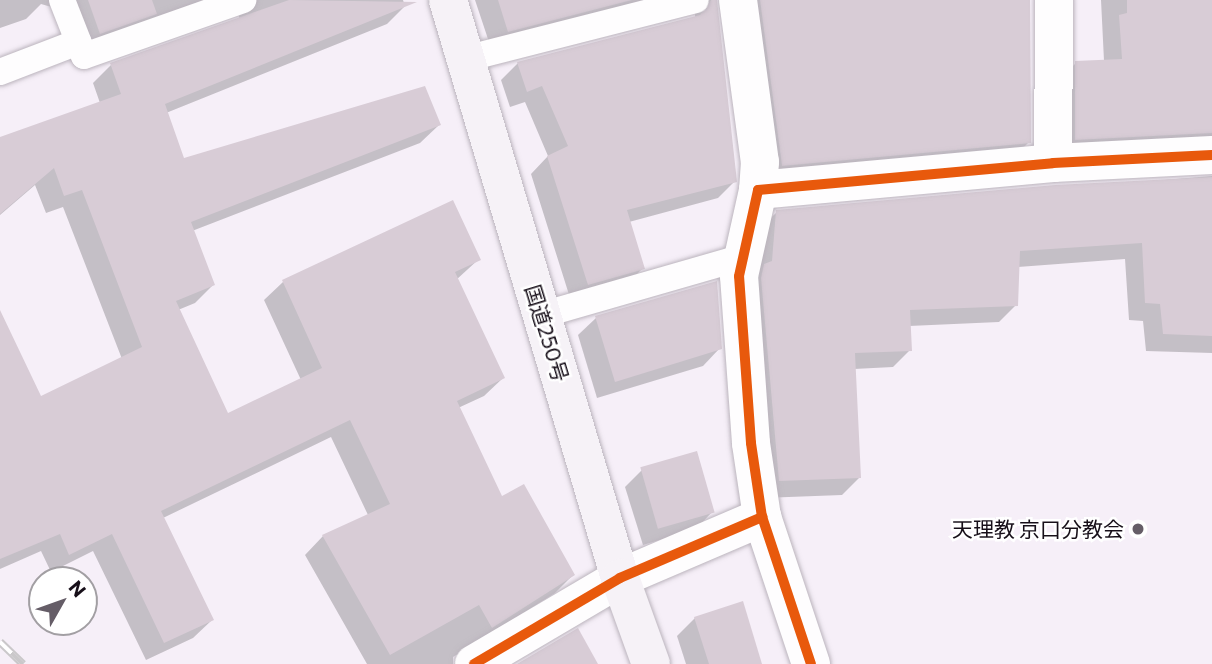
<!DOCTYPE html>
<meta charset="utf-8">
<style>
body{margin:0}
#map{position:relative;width:1212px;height:664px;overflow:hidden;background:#f6eff8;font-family:Commissioner,"Noto Sans JP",sans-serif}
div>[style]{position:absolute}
.shadow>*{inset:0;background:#0003}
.building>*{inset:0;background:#d8ccd6;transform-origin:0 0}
.roads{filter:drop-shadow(0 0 2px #bbb4bd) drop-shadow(0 0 2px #bbb4bd)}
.service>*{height:26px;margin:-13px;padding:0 13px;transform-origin:13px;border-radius:13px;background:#fefdfe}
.minor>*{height:38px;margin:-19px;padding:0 19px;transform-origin:19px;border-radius:19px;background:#fefdfe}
.trunk>*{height:38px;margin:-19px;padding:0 19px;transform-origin:19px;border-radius:19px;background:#f6f2f7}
.rail>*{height:8px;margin-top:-4px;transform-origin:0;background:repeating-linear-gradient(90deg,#fff 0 16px,#cac8ca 0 32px);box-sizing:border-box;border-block:2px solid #cac8ca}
.cycleway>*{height:10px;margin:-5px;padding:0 5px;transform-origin:5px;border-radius:5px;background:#e8590c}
.dots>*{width:19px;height:19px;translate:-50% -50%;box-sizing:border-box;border:4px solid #fff;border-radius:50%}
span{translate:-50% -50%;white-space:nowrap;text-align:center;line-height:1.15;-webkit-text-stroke:5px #fff;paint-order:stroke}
.street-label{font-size:21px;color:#170f19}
.poi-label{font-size:21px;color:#170f19}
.right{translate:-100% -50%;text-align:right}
.north{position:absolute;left:28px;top:566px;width:70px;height:70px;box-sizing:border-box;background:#fff;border:2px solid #a29fa3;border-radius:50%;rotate:50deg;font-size:19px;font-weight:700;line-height:28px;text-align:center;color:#170f19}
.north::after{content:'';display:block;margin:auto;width:24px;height:32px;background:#655d67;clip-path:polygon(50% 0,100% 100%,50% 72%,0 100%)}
</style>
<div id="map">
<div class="shadow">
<div style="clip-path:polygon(0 0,403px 0,405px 6px,387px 24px,166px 113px,183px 160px,439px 125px,420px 143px,192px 231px,213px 285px,195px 303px,178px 310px,227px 416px,301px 380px,264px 300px,283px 282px,452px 202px,479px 259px,456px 280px,503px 378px,484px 396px,458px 408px,501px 499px,573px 575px,555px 593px,453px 657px,453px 664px,367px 664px,305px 555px,323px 536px,368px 515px,331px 437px,163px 518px,212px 620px,193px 638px,146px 660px,93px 551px,51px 572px,41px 551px,0 569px,0 354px,40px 399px,122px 359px,63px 207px,46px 213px,35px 185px,0 215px,0 139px,100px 103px,93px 83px,111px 65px,240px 20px,236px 7px,81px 51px,55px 8px,41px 4px,26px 19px,0 28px)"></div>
<div style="clip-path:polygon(475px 0,716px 0,735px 181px,718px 198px,629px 222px,643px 268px,626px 285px,571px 301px,531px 174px,548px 156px,525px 102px,510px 107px,501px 80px,518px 63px,695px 18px,695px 13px,491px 48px)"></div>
<div style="clip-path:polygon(731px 0,1028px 0,1029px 142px,1012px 159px,765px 182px)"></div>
<div style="clip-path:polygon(1101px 0,1212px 0,1212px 163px,1059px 156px,1059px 80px,1076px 63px,1104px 61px)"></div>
<div style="clip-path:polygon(1212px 176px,1212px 353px,1146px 351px,1143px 321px,1129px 320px,1125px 259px,1018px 267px,1016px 305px,999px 322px,909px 326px,910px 350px,893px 367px,854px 369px,859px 478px,842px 495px,762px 498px,753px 350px,759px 229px,777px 212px)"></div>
<div style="clip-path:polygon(596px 318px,720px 348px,703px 366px,597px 398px,578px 335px)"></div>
<div style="clip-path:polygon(642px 470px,713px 511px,696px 529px,643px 545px,625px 487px)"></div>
<div style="clip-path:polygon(695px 618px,760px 664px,686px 664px,677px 636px)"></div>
</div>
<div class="building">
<div style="clip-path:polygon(88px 0,152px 0,157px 14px,100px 34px)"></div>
<div style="clip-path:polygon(289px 0,417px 2px,165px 104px,184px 158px,425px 86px,441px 125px,191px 222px,215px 285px,176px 301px,228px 413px,322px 368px,282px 280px,453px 200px,481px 260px,455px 272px,505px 378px,457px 401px,502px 496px,524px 484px,575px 575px,492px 628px,479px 605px,390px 655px,322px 535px,390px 504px,350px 420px,161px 511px,214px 620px,164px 643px,112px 534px,69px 555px,60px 534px,0 559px,0 310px,41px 396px,142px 347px,82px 190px,64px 196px,54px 168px,0 214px,0 137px,121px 94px,110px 63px)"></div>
<div style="clip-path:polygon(498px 0,632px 0,508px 32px)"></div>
<div style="clip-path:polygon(711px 0,717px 0,737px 182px,627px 210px,645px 269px,588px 285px,547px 156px,568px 146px,542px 86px,527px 92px,517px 62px,700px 15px)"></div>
<div style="clip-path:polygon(760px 0,1030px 0,1031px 143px,782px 166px)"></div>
<div style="clip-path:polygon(1127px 0,1212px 0,1212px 133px,1075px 140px,1075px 61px,1122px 59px,1119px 15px,1127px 13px)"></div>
<div style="clip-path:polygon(1212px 177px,1212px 336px,1163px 334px,1160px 304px,1145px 303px,1142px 243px,1020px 251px,1018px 306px,910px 310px,912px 351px,855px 353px,861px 478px,779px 481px,761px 278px,764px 264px,772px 261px,776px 210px,1055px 185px)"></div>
<div style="clip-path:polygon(717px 281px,722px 349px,615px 382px,595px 316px)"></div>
<div style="left:697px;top:451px;width:64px;height:59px;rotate:74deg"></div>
<div style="clip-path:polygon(743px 601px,762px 664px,709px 664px,694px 617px)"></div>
<div style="clip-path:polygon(578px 628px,598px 664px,517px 664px)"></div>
</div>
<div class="roads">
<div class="service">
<div style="left:62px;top:0;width:60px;rotate:68.6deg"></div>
<div style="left:84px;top:56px;width:169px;rotate:-19.4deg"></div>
<div style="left:465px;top:59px;width:238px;rotate:-14.3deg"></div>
<div style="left:0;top:72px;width:84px;rotate:-21deg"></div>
<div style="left:542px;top:315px;width:209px;rotate:-16.1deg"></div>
</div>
<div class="minor">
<div style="left:738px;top:0;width:163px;rotate:82.3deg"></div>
<div style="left:760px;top:162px;width:28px;rotate:94deg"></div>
<div style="left:1053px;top:163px;width:163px;rotate:-89.6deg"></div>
<div style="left:474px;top:664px;width:169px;rotate:-30.5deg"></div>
<div style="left:620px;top:578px;width:155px;rotate:-23.2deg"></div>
<div style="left:811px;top:664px;width:155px;rotate:-108.4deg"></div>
<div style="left:762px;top:517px;width:75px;rotate:-98.5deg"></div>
<div style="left:751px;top:443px;width:167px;rotate:-94.1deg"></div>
<div style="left:739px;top:276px;width:88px;rotate:-77.5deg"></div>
<div style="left:758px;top:190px;width:296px;rotate:-5.2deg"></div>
<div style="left:1053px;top:163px;width:159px;rotate:-2.9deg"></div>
</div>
<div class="trunk">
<div style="left:448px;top:0;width:603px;rotate:73.43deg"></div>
<div style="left:620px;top:578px;width:91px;rotate:70.2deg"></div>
</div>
</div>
<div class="rail">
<div style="left:0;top:642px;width:32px;rotate:44deg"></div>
</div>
<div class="cycleway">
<div style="left:474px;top:664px;width:169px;rotate:-30.5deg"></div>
<div style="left:620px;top:578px;width:155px;rotate:-23.2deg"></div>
<div style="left:811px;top:664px;width:155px;rotate:-108.4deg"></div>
<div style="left:762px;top:517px;width:75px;rotate:-98.5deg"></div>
<div style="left:751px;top:443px;width:167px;rotate:-94.1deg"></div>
<div style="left:739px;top:276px;width:88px;rotate:-77.5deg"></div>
<div style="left:758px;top:190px;width:296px;rotate:-5.2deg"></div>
<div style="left:1053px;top:163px;width:159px;rotate:-2.9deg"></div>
</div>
<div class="dots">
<div style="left:1138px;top:529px;background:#655d67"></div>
</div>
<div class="street-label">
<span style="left:547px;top:333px;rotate:73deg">国道250号</span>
</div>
<div class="poi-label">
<span class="right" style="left:1124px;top:529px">天理教 京口分教会</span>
</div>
<div class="north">N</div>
</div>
